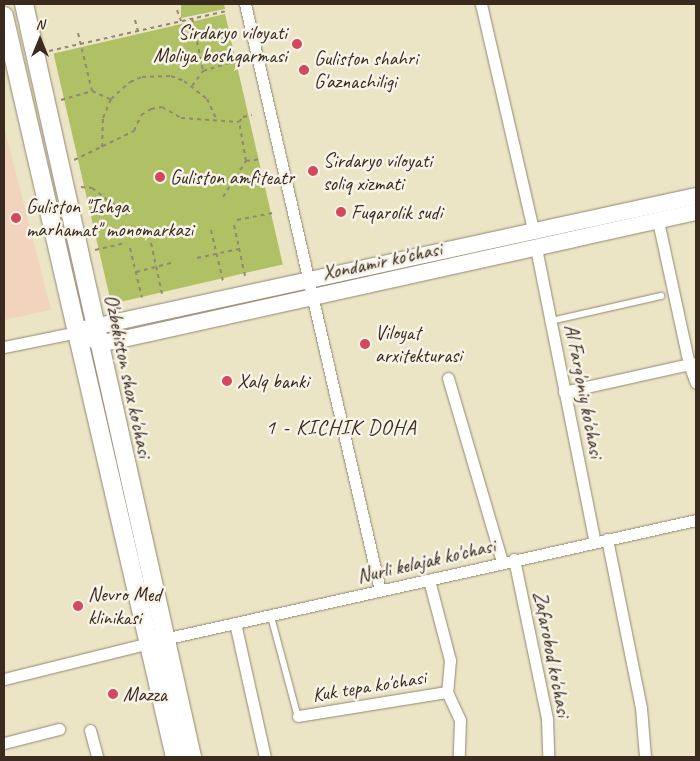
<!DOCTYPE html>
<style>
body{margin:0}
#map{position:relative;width:700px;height:761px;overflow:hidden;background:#ebe4c5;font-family:Caveat,sans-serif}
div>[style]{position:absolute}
.built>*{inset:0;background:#f2d4be}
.green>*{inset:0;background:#afc164;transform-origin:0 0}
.path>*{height:2px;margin-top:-1px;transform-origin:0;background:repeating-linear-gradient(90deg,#938772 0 4px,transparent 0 8px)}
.roads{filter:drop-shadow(0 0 1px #938772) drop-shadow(0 0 1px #938772)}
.lane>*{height:5.5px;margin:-2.75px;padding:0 2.75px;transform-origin:2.75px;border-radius:2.75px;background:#fff}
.street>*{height:11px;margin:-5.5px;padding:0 5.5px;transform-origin:5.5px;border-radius:5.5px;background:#fff}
.secondary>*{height:16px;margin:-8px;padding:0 8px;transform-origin:8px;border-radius:8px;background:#fff}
.primary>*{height:18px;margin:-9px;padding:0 9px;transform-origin:9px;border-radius:9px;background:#fff}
.dots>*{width:14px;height:14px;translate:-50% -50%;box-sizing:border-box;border:2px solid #f7f3e8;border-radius:50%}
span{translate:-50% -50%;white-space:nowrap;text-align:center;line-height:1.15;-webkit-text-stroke:5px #f7f3e8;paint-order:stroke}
.poi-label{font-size:20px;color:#3b2a1e}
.right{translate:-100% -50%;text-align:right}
.left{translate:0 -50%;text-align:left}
.street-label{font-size:20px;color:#3b2a1e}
.neighbourhood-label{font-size:21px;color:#3b2a1e;letter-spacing:1px}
.frame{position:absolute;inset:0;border:5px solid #3b2a1e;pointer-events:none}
.north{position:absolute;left:15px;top:15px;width:50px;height:50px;-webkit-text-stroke:4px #f7f3e8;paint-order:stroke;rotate:0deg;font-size:14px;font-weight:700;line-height:20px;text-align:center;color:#3b2a1e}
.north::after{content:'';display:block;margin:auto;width:18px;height:22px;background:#3b2a1e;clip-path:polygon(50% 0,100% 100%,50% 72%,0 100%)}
</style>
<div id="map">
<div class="built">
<div style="clip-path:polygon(4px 126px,51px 310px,4px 320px)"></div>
</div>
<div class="green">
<div style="clip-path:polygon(181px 4px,224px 4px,225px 9px,181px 18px)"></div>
<div style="left:225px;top:14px;width:257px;height:176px;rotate:77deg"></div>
</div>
<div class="path">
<div style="left:177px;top:10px;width:12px;rotate:70deg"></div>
<div style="left:192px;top:18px;width:53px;rotate:78.1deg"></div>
<div style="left:135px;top:20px;width:11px;rotate:75deg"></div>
<div style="left:78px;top:33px;width:60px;rotate:76.4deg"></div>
<div style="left:49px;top:51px;width:182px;rotate:-12.7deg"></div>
<div style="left:192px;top:86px;width:19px;rotate:-54deg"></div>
<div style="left:203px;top:71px;width:38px;rotate:-17deg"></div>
<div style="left:61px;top:100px;width:32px;rotate:-16deg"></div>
<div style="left:92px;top:91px;width:20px;rotate:24deg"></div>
<div style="left:102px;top:147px;width:29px;rotate:-88deg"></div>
<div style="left:103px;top:118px;width:21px;rotate:-67deg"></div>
<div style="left:111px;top:99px;width:25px;rotate:-42deg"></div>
<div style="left:130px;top:82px;width:13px;rotate:-23deg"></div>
<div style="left:142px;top:77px;width:29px;rotate:-2deg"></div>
<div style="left:171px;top:76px;width:14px;rotate:21deg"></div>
<div style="left:184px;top:81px;width:29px;rotate:38deg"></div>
<div style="left:207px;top:99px;width:23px;rotate:65deg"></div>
<div style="left:74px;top:160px;width:67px;rotate:-25.8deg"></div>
<div style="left:134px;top:131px;width:17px;rotate:-66deg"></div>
<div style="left:141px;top:115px;width:12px;rotate:-31deg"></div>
<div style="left:151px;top:109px;width:11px;rotate:-10deg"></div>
<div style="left:162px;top:107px;width:22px;rotate:30deg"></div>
<div style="left:181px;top:118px;width:58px;rotate:3.9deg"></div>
<div style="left:239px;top:122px;width:6px;rotate:-51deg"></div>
<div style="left:243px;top:117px;width:9px;rotate:-13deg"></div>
<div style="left:246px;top:161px;width:16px;rotate:-7deg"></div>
<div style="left:81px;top:187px;width:11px;rotate:5deg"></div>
<div style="left:92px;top:188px;width:48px;rotate:37.3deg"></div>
<div style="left:223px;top:197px;width:43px;rotate:-57.4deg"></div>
<div style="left:246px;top:161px;width:40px;rotate:-100deg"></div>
<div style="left:237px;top:220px;width:38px;rotate:-11deg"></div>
<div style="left:234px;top:225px;width:52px;rotate:77.8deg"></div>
<div style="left:211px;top:230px;width:52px;rotate:76.8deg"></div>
<div style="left:151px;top:243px;width:52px;rotate:77.8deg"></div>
<div style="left:130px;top:248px;width:51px;rotate:76.5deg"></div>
<div style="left:95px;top:250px;width:32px;rotate:-13deg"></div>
<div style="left:197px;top:258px;width:43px;rotate:-12.1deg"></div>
<div style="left:136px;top:272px;width:40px;rotate:-14.4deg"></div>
</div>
<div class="roads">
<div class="lane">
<div style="left:551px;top:321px;width:113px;rotate:-12.8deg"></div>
<div style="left:271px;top:615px;width:105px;rotate:75deg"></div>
</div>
<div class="street">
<div style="left:245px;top:4px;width:601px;rotate:77.03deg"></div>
<div style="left:481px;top:4px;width:232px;rotate:77deg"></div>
<div style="left:658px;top:221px;width:146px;rotate:77.8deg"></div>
<div style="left:689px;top:364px;width:20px;rotate:70deg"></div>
<div style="left:536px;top:248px;width:300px;rotate:78.7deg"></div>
<div style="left:4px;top:347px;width:76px;rotate:-11.5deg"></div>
<div style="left:448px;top:378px;width:192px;rotate:73.6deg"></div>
<div style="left:564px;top:392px;width:133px;rotate:-12.6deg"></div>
<div style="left:607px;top:539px;width:172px;rotate:78.6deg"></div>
<div style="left:641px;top:708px;width:49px;rotate:85.3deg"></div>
<div style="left:514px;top:559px;width:163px;rotate:78.3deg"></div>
<div style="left:547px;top:719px;width:38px;rotate:88deg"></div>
<div style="left:429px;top:580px;width:83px;rotate:75.3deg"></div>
<div style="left:450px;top:660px;width:32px;rotate:95deg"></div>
<div style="left:447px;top:692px;width:31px;rotate:65deg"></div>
<div style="left:460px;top:720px;width:37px;rotate:92deg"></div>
<div style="left:235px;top:623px;width:137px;rotate:77.4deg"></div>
<div style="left:164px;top:639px;width:545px;rotate:-12.61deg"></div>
<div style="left:4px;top:679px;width:149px;rotate:-13.9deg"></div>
<div style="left:298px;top:716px;width:151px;rotate:-9.2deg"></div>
<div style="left:90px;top:730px;width:28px;rotate:75deg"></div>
<div style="left:4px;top:743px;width:57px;rotate:-14.3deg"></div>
</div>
<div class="secondary">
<div style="left:84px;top:329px;width:626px;rotate:-12.26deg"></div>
<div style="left:78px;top:332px;width:25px;rotate:27deg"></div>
<div style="left:100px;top:343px;width:19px;rotate:-9deg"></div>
<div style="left:119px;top:340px;width:591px;rotate:-12.51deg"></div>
</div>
<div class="primary">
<div style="left:24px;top:4px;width:772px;rotate:77.42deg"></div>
<div style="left:4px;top:16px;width:760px;rotate:77.01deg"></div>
</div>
</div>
<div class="dots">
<div style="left:297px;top:44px;background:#d1495b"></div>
<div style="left:304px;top:70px;background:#d1495b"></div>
<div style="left:313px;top:171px;background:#d1495b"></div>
<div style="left:160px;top:177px;background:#d1495b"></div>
<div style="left:341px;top:212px;background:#d1495b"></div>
<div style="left:16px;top:218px;background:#d1495b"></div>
<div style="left:365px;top:344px;background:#d1495b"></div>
<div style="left:227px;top:381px;background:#d1495b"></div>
<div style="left:78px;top:606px;background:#d1495b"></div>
<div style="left:113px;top:694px;background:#d1495b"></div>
</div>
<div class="poi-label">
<span class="right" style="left:287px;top:44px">Sirdaryo viloyati<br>Moliya boshqarmasi</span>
<span class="left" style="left:314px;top:70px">Guliston shahri<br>G'aznachiligi</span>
<span class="left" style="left:323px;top:172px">Sirdaryo viloyati<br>soliq xizmati</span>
<span class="left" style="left:170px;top:177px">Guliston amfiteatr</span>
<span class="left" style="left:26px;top:218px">Guliston "Ishga<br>marhamat" monomarkazi</span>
<span class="left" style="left:351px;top:212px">Fuqarolik sudi</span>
<span class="left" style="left:375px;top:344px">Viloyat<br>arxitekturasi</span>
<span class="left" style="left:237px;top:381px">Xalq banki</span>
<span class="left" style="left:88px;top:606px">Nevro Med<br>klinikasi</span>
<span class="left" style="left:123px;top:694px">Mazza</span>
</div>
<div class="street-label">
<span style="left:382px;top:261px;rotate:-12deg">Xondamir ko'chasi</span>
<span style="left:128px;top:376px;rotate:78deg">O'zbekiston shox ko'chasi</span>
<span style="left:584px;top:391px;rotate:79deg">Al Farg'oniy ko'chasi</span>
<span style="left:426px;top:561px;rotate:-13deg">Nurli kelajak ko'chasi</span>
<span style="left:552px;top:654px;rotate:79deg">Zafarobod ko'chasi</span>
<span style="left:369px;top:686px;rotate:-9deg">Kuk tepa ko'chasi</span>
</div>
<div class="neighbourhood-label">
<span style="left:341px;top:427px">1 - KICHIK DOHA</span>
</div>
<div class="frame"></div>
<div class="north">N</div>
</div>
